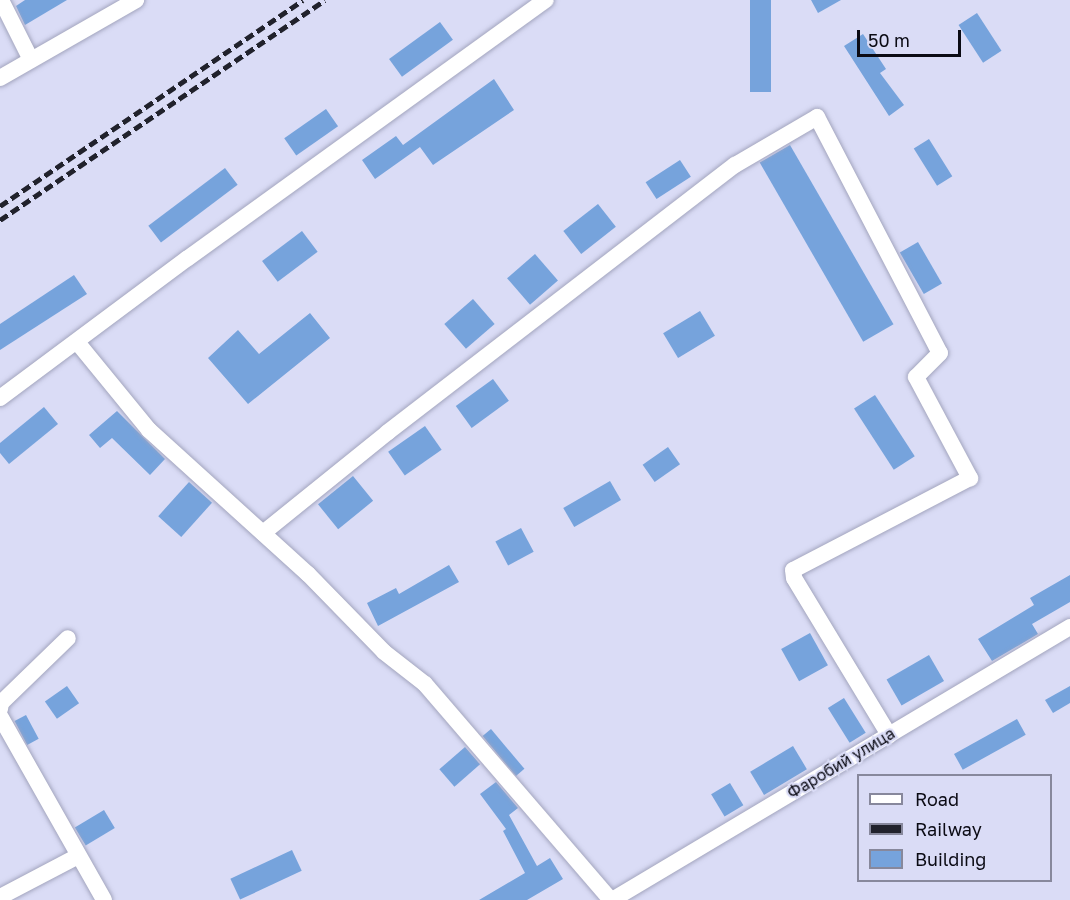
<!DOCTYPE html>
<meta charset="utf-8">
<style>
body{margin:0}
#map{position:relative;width:1070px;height:900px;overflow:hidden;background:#dadcf6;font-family:"Golos Text",sans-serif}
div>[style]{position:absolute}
.building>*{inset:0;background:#76a3dc;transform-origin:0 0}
.roads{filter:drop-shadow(0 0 2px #a3a5be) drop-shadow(0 0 2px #a3a5be)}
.minor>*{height:16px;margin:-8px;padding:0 8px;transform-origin:8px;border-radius:8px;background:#fff}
.rail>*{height:4.5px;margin-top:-2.25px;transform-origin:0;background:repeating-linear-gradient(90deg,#21222c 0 9px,transparent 0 13.5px)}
span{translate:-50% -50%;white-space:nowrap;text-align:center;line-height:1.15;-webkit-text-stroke:4.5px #dadcf6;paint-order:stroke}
.street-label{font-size:16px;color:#0b0b14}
.legend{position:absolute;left:857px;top:774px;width:195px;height:108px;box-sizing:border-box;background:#dadcf6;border:2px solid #87889c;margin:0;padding:8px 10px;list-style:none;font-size:18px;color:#0b0b14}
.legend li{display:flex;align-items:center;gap:12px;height:30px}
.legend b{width:30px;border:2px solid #87889c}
.scale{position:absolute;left:857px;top:30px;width:104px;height:27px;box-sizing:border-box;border:3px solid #0b0b14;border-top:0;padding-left:8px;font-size:18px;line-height:21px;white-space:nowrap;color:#0b0b14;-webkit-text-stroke:4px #dadcf6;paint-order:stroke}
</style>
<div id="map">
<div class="building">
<div style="clip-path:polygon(25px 0,67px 0,25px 25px,16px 6px)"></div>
<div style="left:750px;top:0;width:21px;height:92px"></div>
<div style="clip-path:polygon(811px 0,841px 0,818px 13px)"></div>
<div style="left:977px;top:13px;width:45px;height:22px;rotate:57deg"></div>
<div style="left:440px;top:22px;width:22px;height:63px;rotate:54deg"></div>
<div style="clip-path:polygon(863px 34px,886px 69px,880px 73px,904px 105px,889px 116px,844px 46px)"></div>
<div style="clip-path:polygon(494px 79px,514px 110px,433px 165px,420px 147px,375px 179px,362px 160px,396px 136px,403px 145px)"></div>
<div style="left:326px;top:109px;width:21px;height:51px;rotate:55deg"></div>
<div style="left:929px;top:139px;width:44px;height:18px;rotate:58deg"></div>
<div style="left:790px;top:145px;width:207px;height:35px;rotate:60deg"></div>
<div style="left:680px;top:160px;width:20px;height:41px;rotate:57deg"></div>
<div style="left:225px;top:168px;width:21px;height:96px;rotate:53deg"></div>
<div style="left:598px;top:204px;width:29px;height:44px;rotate:52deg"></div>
<div style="left:302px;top:231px;width:26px;height:50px;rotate:53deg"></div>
<div style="left:918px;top:242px;width:48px;height:21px;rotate:60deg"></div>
<div style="left:535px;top:254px;width:35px;height:37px;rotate:49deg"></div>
<div style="clip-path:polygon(74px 275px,87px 294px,0 350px,0 324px)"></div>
<div style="left:473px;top:299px;width:33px;height:38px;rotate:49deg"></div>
<div style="left:700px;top:311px;width:29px;height:43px;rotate:59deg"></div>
<div style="clip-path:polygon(310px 313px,330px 338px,248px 404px,208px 358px,238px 330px,259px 354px)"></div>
<div style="left:493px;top:379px;width:27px;height:46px;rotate:54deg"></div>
<div style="left:875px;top:395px;width:73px;height:25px;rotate:57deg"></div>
<div style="clip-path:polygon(44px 407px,58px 424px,9px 464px,0 453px,0 443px)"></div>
<div style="clip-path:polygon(117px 411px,165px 459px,150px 475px,112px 438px,100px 448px,89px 435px)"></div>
<div style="left:425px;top:426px;width:29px;height:45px;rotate:55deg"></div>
<div style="left:668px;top:447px;width:21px;height:31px;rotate:55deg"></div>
<div style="left:353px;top:476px;width:32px;height:45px;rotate:51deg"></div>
<div style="left:610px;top:481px;width:22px;height:54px;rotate:60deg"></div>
<div style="left:189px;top:482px;width:31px;height:46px;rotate:42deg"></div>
<div style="left:521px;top:528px;width:27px;height:29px;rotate:62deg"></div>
<div style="clip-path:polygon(449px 565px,459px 582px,378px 626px,367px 603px,396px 588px,399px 594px)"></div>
<div style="clip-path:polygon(1070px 575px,1070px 602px,1032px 624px,1038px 634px,992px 661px,978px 639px,1034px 605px,1030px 598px)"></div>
<div style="left:810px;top:633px;width:37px;height:33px;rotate:61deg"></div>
<div style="left:929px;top:655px;width:30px;height:49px;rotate:60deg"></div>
<div style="left:67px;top:686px;width:21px;height:27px;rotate:55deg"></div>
<div style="clip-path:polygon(1070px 686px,1070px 703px,1053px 713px,1045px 700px)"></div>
<div style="left:844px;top:698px;width:41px;height:19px;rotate:58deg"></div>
<div style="left:26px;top:715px;width:27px;height:13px;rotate:62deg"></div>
<div style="left:1017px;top:719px;width:18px;height:72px;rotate:61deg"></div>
<div style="left:491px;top:729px;width:52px;height:11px;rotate:50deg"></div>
<div style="left:793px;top:746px;width:27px;height:50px;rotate:59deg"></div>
<div style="left:465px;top:747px;width:23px;height:34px;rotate:49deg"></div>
<div style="clip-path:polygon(496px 782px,518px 808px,509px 815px,537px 866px,550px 858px,563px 879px,527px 900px,479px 900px,525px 873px,503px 831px,506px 829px,480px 794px)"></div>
<div style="left:730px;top:783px;width:26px;height:22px;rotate:59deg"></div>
<div style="left:104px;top:810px;width:21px;height:34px;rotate:59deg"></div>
<div style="left:292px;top:850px;width:23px;height:68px;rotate:65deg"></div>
</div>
<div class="roads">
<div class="minor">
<div style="left:1px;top:0;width:67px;rotate:63.4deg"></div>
<div style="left:0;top:78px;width:157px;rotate:-29.8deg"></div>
<div style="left:77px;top:342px;width:114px;rotate:50.7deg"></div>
<div style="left:149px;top:430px;width:215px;rotate:42.2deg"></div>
<div style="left:308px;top:574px;width:109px;rotate:45.7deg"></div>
<div style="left:384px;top:652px;width:52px;rotate:38deg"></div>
<div style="left:425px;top:684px;width:285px;rotate:49.3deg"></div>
<div style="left:0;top:398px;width:234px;rotate:-36.7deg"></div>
<div style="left:188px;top:258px;width:441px;rotate:-35.8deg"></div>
<div style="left:263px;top:533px;width:161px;rotate:-38.9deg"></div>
<div style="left:388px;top:432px;width:438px;rotate:-37.6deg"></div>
<div style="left:735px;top:165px;width:95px;rotate:-30.3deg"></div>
<div style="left:817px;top:117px;width:266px;rotate:62.5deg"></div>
<div style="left:940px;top:353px;width:34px;rotate:135deg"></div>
<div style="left:916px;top:377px;width:115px;rotate:61.9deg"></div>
<div style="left:970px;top:478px;width:199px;rotate:152.5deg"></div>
<div style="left:793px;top:570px;width:8px;rotate:83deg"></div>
<div style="left:794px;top:578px;width:184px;rotate:58.8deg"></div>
<div style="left:0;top:709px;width:6px;rotate:-81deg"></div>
<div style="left:1px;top:703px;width:93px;rotate:-44.1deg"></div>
<div style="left:0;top:716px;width:211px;rotate:60.5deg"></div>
<div style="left:0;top:897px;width:88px;rotate:-27.7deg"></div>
<div style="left:612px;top:900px;width:533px;rotate:-30.8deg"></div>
</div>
</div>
<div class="rail">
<div style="left:0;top:206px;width:366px;rotate:-34.2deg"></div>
<div style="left:0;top:220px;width:392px;rotate:-34.1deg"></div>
</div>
<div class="street-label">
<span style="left:841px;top:763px;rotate:-31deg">Фаробий улица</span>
</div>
<ul class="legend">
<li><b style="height:8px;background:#fff"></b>Road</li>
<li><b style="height:8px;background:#21222c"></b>Railway</li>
<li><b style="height:16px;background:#76a3dc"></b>Building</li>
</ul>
<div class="scale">50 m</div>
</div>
